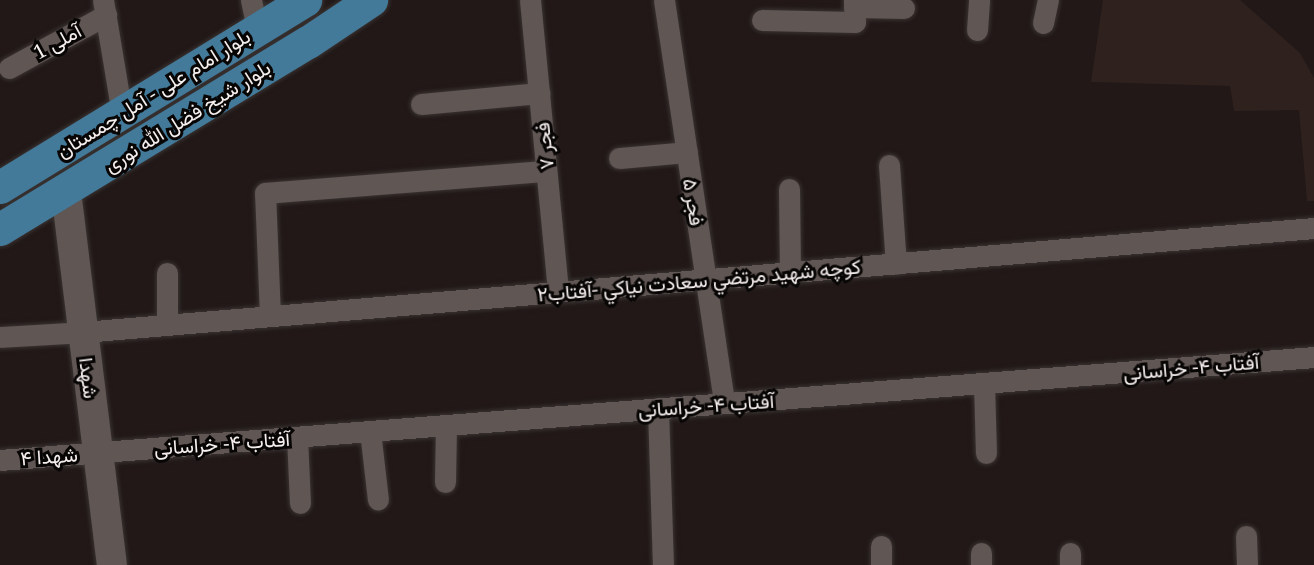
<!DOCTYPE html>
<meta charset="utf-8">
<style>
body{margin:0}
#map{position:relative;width:1314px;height:565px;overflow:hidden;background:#211817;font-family:"Noto Serif",Vazirmatn,serif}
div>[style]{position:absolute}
.built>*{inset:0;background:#2f211d}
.roads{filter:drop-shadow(0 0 2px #393332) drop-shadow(0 0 2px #393332)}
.minor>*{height:21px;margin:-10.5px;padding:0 10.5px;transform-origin:10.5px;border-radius:10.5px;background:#605653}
.secondary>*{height:30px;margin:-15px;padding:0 15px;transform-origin:15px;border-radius:15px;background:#605653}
.primary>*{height:33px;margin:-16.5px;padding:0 16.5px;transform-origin:16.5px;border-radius:16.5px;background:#437999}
span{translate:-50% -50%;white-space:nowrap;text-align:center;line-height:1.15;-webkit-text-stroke:6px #080505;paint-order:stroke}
.street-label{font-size:20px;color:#f5efee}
</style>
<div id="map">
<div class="built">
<div style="clip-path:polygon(1103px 0,1240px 0,1300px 53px,1314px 78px,1314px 201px,1307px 201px,1299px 110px,1234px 111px,1230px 86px,1091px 82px)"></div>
</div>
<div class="roads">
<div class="minor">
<div style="left:103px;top:0;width:116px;rotate:80.5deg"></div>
<div style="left:251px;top:0;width:30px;rotate:78deg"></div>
<div style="left:530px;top:0;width:293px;rotate:84.5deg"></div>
<div style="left:664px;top:0;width:407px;rotate:81.5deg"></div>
<div style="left:854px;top:7px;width:50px;rotate:1.1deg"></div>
<div style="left:762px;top:20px;width:93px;rotate:1.2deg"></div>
<div style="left:855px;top:22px;width:22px;rotate:-93deg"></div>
<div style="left:1043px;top:23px;width:24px;rotate:-78deg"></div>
<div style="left:977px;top:30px;width:30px;rotate:-86deg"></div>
<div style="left:9px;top:68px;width:111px;rotate:-28.7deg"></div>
<div style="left:421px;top:104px;width:119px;rotate:-5.3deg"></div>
<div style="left:619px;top:158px;width:68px;rotate:-5deg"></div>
<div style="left:889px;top:165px;width:99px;rotate:86deg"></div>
<div style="left:789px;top:189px;width:83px;rotate:89.3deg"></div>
<div style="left:167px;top:273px;width:52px;rotate:90deg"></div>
<div style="left:270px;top:316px;width:123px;rotate:-92.3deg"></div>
<div style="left:265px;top:193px;width:282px;rotate:-4.5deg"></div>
<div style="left:0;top:337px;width:83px;rotate:-3.4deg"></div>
<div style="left:83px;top:332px;width:1235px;rotate:-4.83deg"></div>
<div style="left:984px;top:383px;width:70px;rotate:88.4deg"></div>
<div style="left:658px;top:408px;width:157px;rotate:88.2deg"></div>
<div style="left:370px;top:431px;width:69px;rotate:83.4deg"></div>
<div style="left:297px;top:437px;width:66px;rotate:87.4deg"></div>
<div style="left:0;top:460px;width:1318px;rotate:-4.48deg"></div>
<div style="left:445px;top:482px;width:57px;rotate:-89deg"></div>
<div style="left:1246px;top:536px;width:29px;rotate:88deg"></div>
<div style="left:881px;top:546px;width:19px;rotate:90deg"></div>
<div style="left:981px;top:565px;width:12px;rotate:-90deg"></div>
<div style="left:1070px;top:565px;width:12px;rotate:-90deg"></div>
</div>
<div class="secondary">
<div style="left:66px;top:191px;width:377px;rotate:83deg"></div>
</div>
<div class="primary">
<div style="left:0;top:187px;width:358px;rotate:-31.5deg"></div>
<div style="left:0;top:229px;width:360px;rotate:-31.3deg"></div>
<div style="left:308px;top:42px;width:76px;rotate:-33.7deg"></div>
</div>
</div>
<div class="street-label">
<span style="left:57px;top:41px;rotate:-29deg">آملی 1</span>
<span style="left:153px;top:93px;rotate:-32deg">بلوار امام علی - آمل چمستان</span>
<span style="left:187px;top:116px;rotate:-32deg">بلوار شیخ فضل الله نوری</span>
<span style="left:544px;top:146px;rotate:-96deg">فجر ۷</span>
<span style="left:694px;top:202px;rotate:81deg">فجر ۵</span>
<span style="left:699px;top:280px;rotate:-5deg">كوچه شهيد مرتضي سعادت نياكي -آفتاب۲</span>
<span style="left:1191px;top:367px;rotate:-5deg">آفتاب ۴- خراسانی</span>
<span style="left:89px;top:378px;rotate:83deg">شهدا</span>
<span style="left:706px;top:405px;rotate:-4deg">آفتاب ۴- خراسانی</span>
<span style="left:222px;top:443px;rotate:-4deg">آفتاب ۴- خراسانی</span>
<span style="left:49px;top:456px;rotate:-4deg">شهدا ۴</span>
</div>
</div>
